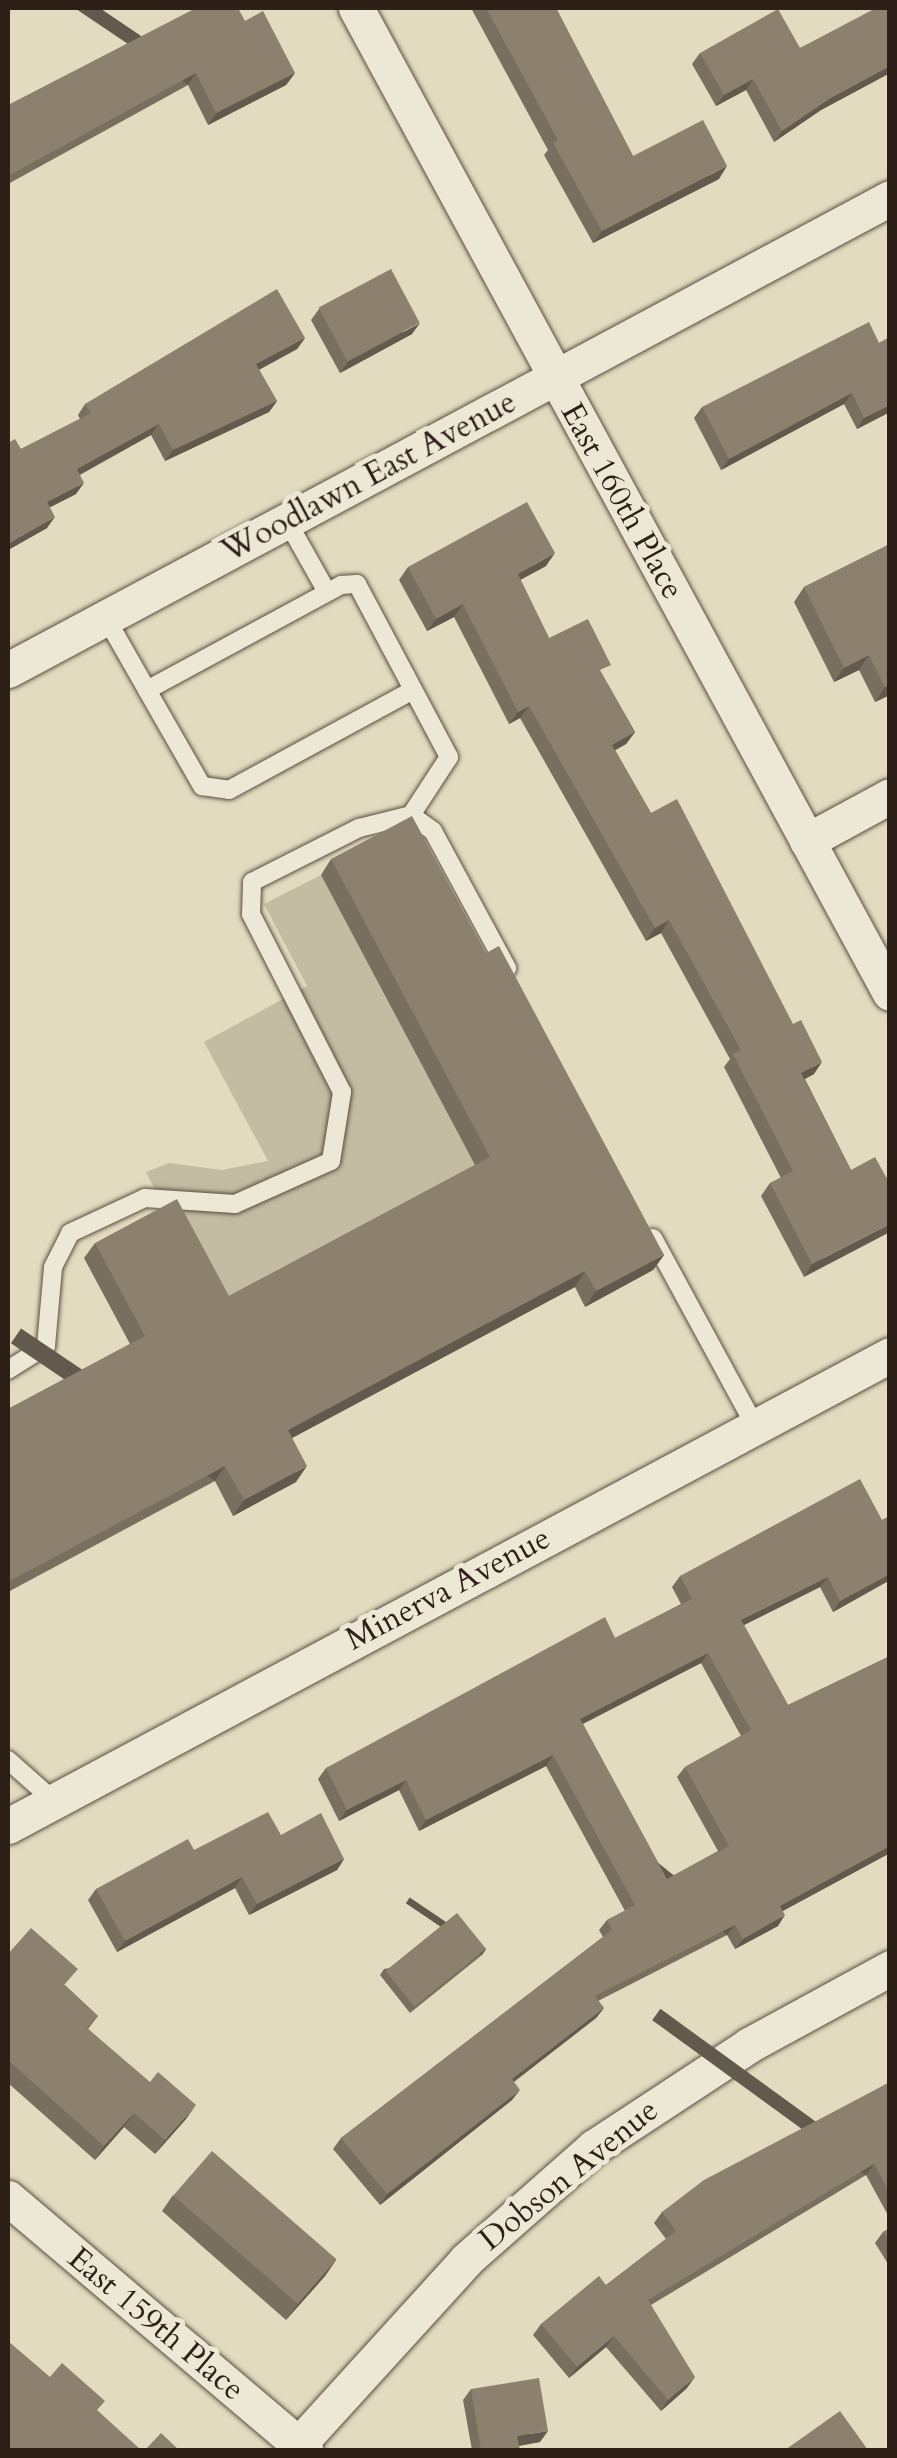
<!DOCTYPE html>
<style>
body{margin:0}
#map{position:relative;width:897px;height:2458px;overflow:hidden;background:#e2dbbf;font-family:Cardo,serif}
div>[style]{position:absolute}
.green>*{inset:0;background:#c3bba2}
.roads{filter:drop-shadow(0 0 2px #5b4e41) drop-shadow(0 0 2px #5b4e41)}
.lane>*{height:18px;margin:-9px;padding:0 9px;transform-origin:9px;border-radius:9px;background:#ece8d5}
.street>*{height:35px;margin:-17.5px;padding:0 17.5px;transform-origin:17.5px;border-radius:17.5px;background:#ece8d5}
.wall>*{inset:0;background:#786f5f}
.shaded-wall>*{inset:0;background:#625a4d;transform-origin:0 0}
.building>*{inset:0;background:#8c816e;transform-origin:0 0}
span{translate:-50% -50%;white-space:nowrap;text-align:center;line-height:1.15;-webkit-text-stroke:10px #ece8d5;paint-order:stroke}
.street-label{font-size:32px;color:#2e1f17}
.frame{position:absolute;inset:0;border:10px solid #2e1f17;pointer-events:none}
</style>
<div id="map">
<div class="green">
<div style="clip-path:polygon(321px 875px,479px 1172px,218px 1312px,146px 1172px,169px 1163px,222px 1170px,268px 1161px,204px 1042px,307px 986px,264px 904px)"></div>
</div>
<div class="roads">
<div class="lane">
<div style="left:287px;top:521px;width:81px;rotate:60.6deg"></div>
<div style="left:106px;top:618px;width:83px;rotate:60.3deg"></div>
<div style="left:147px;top:690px;width:221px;rotate:-28.4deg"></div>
<div style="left:341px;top:585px;width:16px;rotate:-4deg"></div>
<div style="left:357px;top:584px;width:196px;rotate:62deg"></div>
<div style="left:449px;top:757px;width:69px;rotate:123.2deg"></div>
<div style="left:147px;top:690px;width:111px;rotate:60.2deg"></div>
<div style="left:202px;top:786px;width:27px;rotate:8deg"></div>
<div style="left:229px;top:790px;width:209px;rotate:-28.5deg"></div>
<div style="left:653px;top:1238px;width:214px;rotate:61.5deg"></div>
<div style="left:8px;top:1370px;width:45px;rotate:-32.3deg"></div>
<div style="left:46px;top:1346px;width:79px;rotate:-84.9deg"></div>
<div style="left:53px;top:1267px;width:38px;rotate:-63deg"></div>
<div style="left:70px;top:1233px;width:83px;rotate:-25deg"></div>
<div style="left:145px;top:1198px;width:90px;rotate:3.8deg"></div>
<div style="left:235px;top:1204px;width:105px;rotate:-24.1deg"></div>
<div style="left:331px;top:1161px;width:70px;rotate:-80.9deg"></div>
<div style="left:342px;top:1092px;width:200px;rotate:-117.1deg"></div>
<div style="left:251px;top:914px;width:32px;rotate:-88deg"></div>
<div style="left:252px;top:882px;width:120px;rotate:-26.8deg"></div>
<div style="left:359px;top:828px;width:54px;rotate:-14deg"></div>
<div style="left:411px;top:815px;width:27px;rotate:36deg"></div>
<div style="left:433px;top:831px;width:156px;rotate:61.6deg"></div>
<div style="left:8px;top:1760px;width:59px;rotate:41.6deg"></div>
</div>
<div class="street">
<div style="left:356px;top:8px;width:1120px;rotate:61.54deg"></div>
<div style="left:8px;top:670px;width:1000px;rotate:-28.15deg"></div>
<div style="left:807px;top:841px;width:94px;rotate:-28.5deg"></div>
<div style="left:8px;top:1826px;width:1000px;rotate:-28.1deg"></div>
<div style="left:8px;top:2198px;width:390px;rotate:40.3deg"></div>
<div style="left:298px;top:2445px;width:251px;rotate:-47.7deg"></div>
<div style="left:467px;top:2259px;width:169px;rotate:-41.4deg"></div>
<div style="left:594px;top:2147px;width:186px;rotate:-33.3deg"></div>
<div style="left:749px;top:2045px;width:161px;rotate:-28.6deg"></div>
</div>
</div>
<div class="wall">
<div style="clip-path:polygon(471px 8px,556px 8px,633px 156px,719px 179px,593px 243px,544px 155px,548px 150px)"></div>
<div style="clip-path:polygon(890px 8px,890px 73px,821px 110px,774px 142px,746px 90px,716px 106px,692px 64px,700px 53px,800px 48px)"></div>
<div style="clip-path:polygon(245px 21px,295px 73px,286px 85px,208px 125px,188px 85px,8px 184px,8px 105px)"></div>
<div style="clip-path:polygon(319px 309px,412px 334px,340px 373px,311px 320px)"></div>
<div style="clip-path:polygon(890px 337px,890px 412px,857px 429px,844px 404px,721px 470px,694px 418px,702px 407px,879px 343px)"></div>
<div style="clip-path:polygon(305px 338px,297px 349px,259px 370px,277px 401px,269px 412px,165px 461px,151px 435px,80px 475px,76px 494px,50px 507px,47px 528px,8px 550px,8px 443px,21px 449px,80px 419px,78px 415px,85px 404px)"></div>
<div style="clip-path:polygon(890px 544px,890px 695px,875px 702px,859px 670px,834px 682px,794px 602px,804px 587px)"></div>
<div style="clip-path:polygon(546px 566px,520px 580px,549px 638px,603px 676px,635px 732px,626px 744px,615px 750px,651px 813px,814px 1074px,805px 1079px,851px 1170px,890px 1184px,804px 1277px,761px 1196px,770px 1183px,781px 1178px,724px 1067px,730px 1059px,661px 933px,646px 941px,520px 718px,509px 724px,454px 617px,427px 631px,399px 580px,408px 567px)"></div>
<div style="clip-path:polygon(331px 859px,486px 953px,664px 1255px,653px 1270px,585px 1307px,575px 1287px,292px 1438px,296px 1482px,233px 1516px,215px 1481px,8px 1592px,8px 1409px,130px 1344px,84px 1258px,95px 1243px,229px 1296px,475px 1165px,321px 875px)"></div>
<div style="clip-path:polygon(evenodd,890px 1516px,890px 1580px,833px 1612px,820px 1587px,744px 1625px,788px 1705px,890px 1656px,890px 1853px,783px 1911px,778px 1926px,735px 1949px,727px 1935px,598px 2001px,604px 2008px,596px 2018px,514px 2082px,512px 2100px,380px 2205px,333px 2149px,341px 2138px,603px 1937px,599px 1930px,607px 1920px,625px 1911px,546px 1766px,419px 1831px,399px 1790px,339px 1821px,318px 1779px,326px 1768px,615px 1638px,681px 1604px,672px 1587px,680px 1576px,882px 1520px,890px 1516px,701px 1663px,741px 1736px,685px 1767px,677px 1777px,718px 1851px,667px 1879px,583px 1724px,701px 1663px)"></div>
<div style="clip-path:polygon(281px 1835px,344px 1859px,337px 1870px,249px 1915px,235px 1888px,117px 1952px,88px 1900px,96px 1889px,194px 1850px)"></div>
<div style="clip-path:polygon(486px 1949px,482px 1955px,410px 2013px,380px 1975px,384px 1969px)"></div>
<div style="clip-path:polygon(8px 1954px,66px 1986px,98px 2016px,88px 2029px,186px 2119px,155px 2154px,124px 2127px,95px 2160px,8px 2083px)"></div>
<div style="clip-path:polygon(890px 2082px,890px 2219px,866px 2175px,651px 2305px,687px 2388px,661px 2411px,606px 2347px,569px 2378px,533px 2335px,541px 2324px,606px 2285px,666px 2239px,654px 2223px,662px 2212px)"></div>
<div style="clip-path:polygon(173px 2195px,336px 2260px,325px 2276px,286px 2320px,162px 2211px)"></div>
<div style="clip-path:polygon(890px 2228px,890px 2267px,875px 2243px,883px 2232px)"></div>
<div style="clip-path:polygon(471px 2389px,540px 2442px,519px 2446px,519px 2450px,472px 2450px,463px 2400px)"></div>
</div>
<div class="shaded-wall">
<div style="clip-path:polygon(890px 66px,890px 73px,821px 110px,774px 142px,782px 131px,829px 99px)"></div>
<div style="left:196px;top:73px;width:14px;height:214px;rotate:124deg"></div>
<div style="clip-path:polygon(295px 73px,286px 85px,208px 125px,216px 113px)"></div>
<div style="clip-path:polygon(753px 79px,746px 90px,716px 106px,724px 95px)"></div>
<div style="clip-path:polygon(727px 166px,719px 179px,593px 243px,602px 231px)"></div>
<div style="clip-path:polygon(420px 323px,412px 334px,340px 373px,348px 362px)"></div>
<div style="clip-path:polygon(305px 338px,297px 349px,249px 375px,256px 364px)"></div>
<div style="clip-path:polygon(852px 393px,844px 404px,721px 470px,729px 459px)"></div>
<div style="clip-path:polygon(277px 401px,269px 412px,165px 461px,173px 450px)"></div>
<div style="clip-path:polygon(890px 405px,890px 412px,857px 429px,864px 418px)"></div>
<div style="clip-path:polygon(159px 424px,151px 435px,69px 480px,77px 469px)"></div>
<div style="clip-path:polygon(84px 483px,76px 494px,39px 513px,47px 502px)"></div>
<div style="clip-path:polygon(55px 517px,47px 528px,8px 550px,8px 544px)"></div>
<div style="clip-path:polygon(555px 553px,546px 566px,509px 586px,518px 574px)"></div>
<div style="clip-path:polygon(463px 604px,454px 617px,427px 631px,436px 619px)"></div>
<div style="clip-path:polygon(869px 655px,859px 670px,834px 682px,844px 668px)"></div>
<div style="clip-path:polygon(890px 685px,890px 695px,875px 702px,885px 687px)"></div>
<div style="clip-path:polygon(529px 706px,520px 718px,509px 724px,518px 712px)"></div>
<div style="clip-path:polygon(635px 732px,626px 744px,603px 757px,612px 745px)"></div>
<div style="clip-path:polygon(669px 920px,661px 933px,646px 941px,655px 928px)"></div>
<div style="clip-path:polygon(822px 1062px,814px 1074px,793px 1085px,801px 1073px)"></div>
<div style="clip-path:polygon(890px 1224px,890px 1232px,804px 1277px,812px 1264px)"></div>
<div style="clip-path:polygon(664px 1255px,653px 1270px,585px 1307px,596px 1291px)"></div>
<div style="clip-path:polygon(585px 1271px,575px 1287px,277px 1446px,288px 1430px)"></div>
<div style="left:225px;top:1466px;width:18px;height:246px;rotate:124deg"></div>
<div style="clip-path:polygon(307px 1466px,296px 1482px,233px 1516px,244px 1500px)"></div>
<div style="clip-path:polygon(890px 1574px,890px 1580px,833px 1612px,840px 1601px)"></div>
<div style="clip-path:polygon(828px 1577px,820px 1587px,734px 1630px,741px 1620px)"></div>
<div style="clip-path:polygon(708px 1653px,701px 1663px,572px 1729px,580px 1719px)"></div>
<div style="clip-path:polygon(553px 1755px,546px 1766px,419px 1831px,426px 1820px)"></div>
<div style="clip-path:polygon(406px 1780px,399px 1790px,339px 1821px,347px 1810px)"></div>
<div style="clip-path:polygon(890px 1846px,890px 1853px,773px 1916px,780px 1906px)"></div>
<div style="clip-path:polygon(344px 1859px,337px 1870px,249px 1915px,257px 1904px)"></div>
<div style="clip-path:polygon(242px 1877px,235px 1888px,117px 1952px,125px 1941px)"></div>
<div style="clip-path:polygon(785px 1915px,778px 1926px,735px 1949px,743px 1939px)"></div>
<div style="left:735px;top:1925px;width:13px;height:157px;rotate:129deg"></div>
<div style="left:486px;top:1949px;width:7px;height:92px;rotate:124deg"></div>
<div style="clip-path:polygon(604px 2008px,596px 2018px,504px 2089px,512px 2079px)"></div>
<div style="clip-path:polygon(520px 2090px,512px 2100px,380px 2205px,387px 2194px)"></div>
<div style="clip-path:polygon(196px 2105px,186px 2119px,155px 2154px,165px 2140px)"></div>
<div style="clip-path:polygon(134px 2113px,124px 2127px,95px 2160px,104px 2146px)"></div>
<div style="left:874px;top:2164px;width:14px;height:264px;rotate:126deg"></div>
<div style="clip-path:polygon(336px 2260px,325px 2276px,286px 2320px,297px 2305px)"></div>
<div style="clip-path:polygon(614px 2336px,606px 2347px,569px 2378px,577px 2367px)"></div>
<div style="clip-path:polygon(695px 2377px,687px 2388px,661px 2411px,668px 2400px)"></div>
<div style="clip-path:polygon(548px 2431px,540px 2442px,510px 2447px,517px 2436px)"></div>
</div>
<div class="building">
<div style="clip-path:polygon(196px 8px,238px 8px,245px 21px,263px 11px,295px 73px,216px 113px,196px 73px,8px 176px,8px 105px)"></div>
<div style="clip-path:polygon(486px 8px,556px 8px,633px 156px,703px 120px,727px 166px,602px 231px,553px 143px,558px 140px)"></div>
<div style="clip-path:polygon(876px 8px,890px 8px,890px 66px,829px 99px,782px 131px,753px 79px,724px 95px,700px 53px,778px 9px,800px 48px)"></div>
<div style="left:391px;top:269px;width:61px;height:82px;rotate:62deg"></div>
<div style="clip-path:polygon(277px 289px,305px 338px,256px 364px,277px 401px,173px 450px,159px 424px,77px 469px,84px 483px,47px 502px,55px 517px,8px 544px,8px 443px,15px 439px,21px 449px,91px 413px,85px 404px)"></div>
<div style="clip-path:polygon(869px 322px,879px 343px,890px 337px,890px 405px,864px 418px,852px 393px,729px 459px,702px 407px)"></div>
<div style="clip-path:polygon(527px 502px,555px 553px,518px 574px,549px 638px,588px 619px,611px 665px,600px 670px,635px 732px,612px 745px,651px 813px,677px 799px,793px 1024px,801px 1020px,822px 1062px,801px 1073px,851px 1170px,875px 1157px,890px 1184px,890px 1224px,812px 1264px,770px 1183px,793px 1171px,733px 1054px,741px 1050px,669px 920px,655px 928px,529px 706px,518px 712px,463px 604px,436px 619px,408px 567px)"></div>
<div style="clip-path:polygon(890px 544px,890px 685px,885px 687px,869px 655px,844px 668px,804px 587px)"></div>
<div style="clip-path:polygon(412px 816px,486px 953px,499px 946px,664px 1255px,596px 1291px,585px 1271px,288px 1430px,307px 1466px,244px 1500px,225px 1466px,8px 1582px,8px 1409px,145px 1336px,95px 1243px,177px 1199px,229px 1296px,490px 1157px,331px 859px)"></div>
<div style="clip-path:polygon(evenodd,860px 1479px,882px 1520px,890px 1516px,890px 1574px,840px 1601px,828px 1577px,741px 1620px,788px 1705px,890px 1656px,890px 1846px,780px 1906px,785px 1915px,743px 1939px,735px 1925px,595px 1996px,604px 2008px,512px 2079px,520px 2090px,387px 2194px,341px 2138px,612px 1930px,607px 1920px,635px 1905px,553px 1755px,426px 1820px,406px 1780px,347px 1810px,326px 1768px,605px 1617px,615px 1638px,692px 1599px,680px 1576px,860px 1479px,708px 1653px,751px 1730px,685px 1767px,729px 1846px,667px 1879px,580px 1719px,708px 1653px)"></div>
<div style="clip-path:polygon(268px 1812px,281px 1835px,321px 1813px,344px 1859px,257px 1904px,242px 1877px,125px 1941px,96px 1889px,188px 1839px,194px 1850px)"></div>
<div style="left:457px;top:1913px;width:46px;height:92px;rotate:51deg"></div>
<div style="clip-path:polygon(31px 1928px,78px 1969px,64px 1985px,98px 2016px,87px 2028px,150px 2082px,158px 2072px,196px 2105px,165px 2140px,134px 2113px,104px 2146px,8px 2060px,8px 1954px)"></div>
<div style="clip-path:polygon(890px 2082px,890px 2193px,874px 2164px,648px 2300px,695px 2377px,668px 2400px,614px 2336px,577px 2367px,541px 2324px,599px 2276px,606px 2285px,676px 2231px,662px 2212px,704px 2180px)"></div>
<div style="left:212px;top:2151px;width:165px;height:59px;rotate:41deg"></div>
<div style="clip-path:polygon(890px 2228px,890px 2243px,883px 2232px)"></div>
<div style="clip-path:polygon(8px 2341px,50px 2377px,62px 2363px,105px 2401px,97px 2410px,141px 2450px,8px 2450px)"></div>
<div style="clip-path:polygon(539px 2378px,548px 2431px,517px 2436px,520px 2450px,481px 2450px,471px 2389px)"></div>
<div style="clip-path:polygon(840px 2411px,868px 2450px,785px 2450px)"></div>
<div style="clip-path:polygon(161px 2433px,179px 2450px,145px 2450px)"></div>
</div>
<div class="street-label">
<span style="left:369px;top:477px;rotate:-28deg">Woodlawn East Avenue</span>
<span style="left:622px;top:501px;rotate:61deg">East 160th Place</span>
<span style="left:448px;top:1589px;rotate:-28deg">Minerva Avenue</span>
<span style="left:569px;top:2175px;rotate:-39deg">Dobson Avenue</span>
<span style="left:156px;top:2324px;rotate:40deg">East 159th Place</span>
</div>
<div class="frame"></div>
</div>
